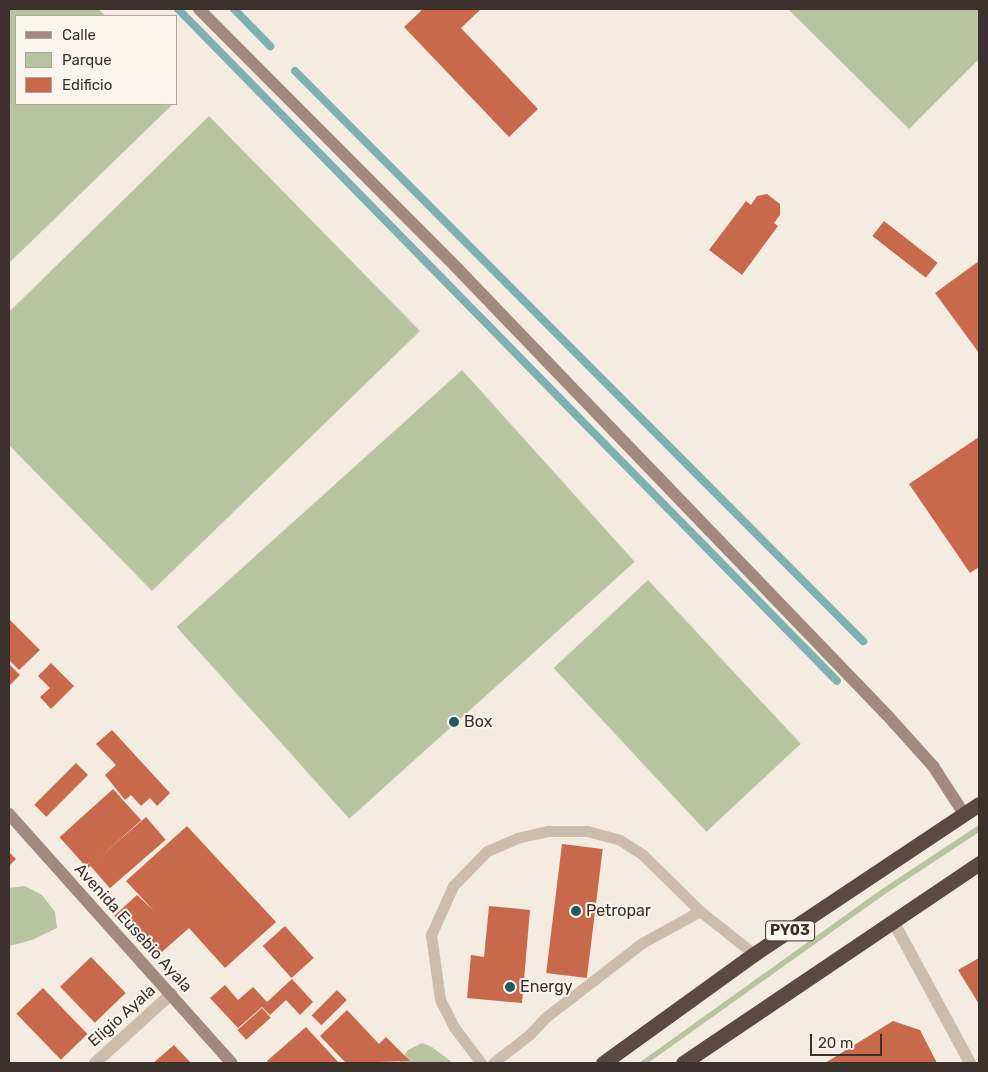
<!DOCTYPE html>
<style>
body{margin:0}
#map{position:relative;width:988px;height:1072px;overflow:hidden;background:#f4ebe1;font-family:Rubik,sans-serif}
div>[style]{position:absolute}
.green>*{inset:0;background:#b8c4a0;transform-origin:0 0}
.stream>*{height:8px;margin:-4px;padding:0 4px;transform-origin:4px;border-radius:4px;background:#7fb0b2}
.building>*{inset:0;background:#c8694b;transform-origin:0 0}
.lane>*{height:11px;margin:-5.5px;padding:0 5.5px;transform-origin:5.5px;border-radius:5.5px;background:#cdbbac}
.street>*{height:12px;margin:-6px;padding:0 6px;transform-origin:6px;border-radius:6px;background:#cdbbac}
.secondary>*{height:12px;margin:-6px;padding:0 6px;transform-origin:6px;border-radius:6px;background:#a18a7d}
.highway>*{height:15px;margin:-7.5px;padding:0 7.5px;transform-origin:7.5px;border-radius:7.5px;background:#5c4a42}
.dots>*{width:14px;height:14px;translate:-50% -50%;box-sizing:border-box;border:2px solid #fbf5ee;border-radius:50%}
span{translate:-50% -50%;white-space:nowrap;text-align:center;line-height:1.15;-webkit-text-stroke:4px #fbf5ee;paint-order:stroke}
.shield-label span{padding:1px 4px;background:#fbf5ee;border:1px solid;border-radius:4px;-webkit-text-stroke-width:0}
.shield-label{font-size:15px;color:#3b302b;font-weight:700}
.poi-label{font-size:16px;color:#3b302b}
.left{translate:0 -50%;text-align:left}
.street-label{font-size:16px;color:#3b302b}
.frame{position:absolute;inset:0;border:10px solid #3b302b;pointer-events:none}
.legend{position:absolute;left:15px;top:15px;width:162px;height:90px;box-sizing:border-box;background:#fbf5ee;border:1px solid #aea6a0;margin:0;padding:6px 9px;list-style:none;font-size:15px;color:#3b302b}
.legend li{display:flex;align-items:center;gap:10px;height:25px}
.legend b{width:25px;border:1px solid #aea6a0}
.scale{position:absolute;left:810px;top:1034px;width:72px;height:22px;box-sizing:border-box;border:2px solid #3b302b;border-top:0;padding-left:6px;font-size:15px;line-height:18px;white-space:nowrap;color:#3b302b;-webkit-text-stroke:4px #fbf5ee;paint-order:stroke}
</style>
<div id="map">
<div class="green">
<div style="clip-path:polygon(9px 9px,98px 9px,106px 16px,16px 16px,16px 104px,173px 104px,9px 263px)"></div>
<div style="clip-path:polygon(788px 9px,979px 9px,979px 59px,909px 129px)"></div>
<div style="clip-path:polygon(209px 116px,420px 331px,152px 591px,9px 445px,9px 312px)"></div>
<div style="left:462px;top:370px;width:258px;height:384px;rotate:48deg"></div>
<div style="left:648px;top:580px;width:224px;height:129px;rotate:47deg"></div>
<div style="clip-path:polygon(979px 825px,979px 832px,885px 894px,648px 1063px,639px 1063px,882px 889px)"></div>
<div style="clip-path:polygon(25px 886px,42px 895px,55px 912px,57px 928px,32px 940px,9px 946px,9px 888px)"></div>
<div style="clip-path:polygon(422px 1043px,432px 1047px,453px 1063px,399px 1063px,408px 1050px)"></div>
</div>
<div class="stream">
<div style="left:178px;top:9px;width:941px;rotate:45.56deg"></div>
<div style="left:234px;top:9px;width:52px;rotate:45.8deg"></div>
<div style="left:295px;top:71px;width:805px;rotate:45.1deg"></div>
</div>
<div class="building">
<div style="clip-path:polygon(423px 9px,481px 9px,461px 28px,538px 109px,509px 137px,404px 27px)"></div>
<div style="clip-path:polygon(767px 194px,780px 204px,780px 215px,774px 223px,778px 226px,742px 275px,709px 250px,746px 201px,751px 205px,757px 196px)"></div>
<div style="left:884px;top:221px;width:68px;height:19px;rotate:38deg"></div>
<div style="clip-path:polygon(979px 261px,979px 353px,935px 293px)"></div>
<div style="clip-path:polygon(979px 437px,979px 567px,970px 573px,909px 484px)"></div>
<div style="clip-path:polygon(9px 619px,40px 650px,19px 670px,9px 660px)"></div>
<div style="clip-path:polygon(51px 663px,74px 686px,51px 709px,40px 697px,50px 688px,38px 676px)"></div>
<div style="clip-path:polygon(9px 664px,20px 675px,9px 686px)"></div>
<div style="clip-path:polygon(112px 730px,170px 793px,157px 806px,150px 798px,141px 806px,131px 795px,125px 800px,105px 775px,116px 765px,96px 744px)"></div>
<div style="left:76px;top:763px;width:17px;height:59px;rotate:45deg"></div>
<div style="left:113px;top:789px;width:42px;height:72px;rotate:48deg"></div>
<div style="left:146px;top:817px;width:30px;height:74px;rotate:49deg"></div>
<div style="clip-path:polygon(187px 826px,276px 922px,225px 968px,189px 928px,154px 959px,114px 916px,137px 895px,154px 911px,126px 881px)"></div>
<div style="left:562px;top:844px;width:41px;height:130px;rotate:7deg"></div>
<div style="clip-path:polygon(9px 852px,16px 859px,9px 866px)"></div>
<div style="clip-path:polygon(489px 906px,530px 910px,522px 1003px,467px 998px,471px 955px,484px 957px)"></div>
<div style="left:285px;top:926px;width:43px;height:30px;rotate:48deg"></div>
<div style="left:91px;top:957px;width:50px;height:43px;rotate:46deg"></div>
<div style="clip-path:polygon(979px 958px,979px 1004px,958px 970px)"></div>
<div style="clip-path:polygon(292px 979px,313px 1002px,300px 1015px,286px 1000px,270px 1015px,262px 1007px,238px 1028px,210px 998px,225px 985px,238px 1000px,253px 987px,267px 1002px)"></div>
<div style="left:43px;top:988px;width:64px;height:37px;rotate:46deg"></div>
<div style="left:337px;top:990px;width:14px;height:36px;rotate:45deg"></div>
<div style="left:262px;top:1008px;width:13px;height:33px;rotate:48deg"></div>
<div style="clip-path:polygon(347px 1010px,379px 1044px,386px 1037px,410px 1061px,346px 1063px,320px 1036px)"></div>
<div style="clip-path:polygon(893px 1021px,920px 1030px,937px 1063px,825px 1063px)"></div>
<div style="clip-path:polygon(306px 1027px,339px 1063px,269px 1063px,267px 1061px)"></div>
<div style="clip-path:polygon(174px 1045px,191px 1063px,153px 1063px)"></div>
</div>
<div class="lane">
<div style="left:481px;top:1063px;width:45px;rotate:-126.9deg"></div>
<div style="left:454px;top:1027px;width:31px;rotate:-117deg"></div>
<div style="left:440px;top:999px;width:65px;rotate:-98deg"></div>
<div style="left:431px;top:935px;width:54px;rotate:-65.8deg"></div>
<div style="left:453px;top:886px;width:49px;rotate:-45.8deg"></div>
<div style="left:487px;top:851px;width:33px;rotate:-23deg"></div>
<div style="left:517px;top:838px;width:32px;rotate:-13deg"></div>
<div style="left:548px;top:831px;width:39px"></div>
<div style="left:587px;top:831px;width:34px;rotate:15deg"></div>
<div style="left:620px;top:840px;width:27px;rotate:33deg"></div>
<div style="left:643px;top:855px;width:80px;rotate:44.5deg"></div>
<div style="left:493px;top:1063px;width:47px;rotate:-38.1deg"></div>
<div style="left:530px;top:1034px;width:23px;rotate:-47deg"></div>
<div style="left:546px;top:1017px;width:121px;rotate:-37.6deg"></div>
<div style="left:642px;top:943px;width:66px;rotate:-28.9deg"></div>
<div style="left:700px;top:911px;width:69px;rotate:38.5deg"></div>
</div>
<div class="street">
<div style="left:893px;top:921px;width:162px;rotate:61.5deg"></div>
<div style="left:95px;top:1063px;width:103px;rotate:-42.2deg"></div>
</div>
<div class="secondary">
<div style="left:199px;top:9px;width:363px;rotate:45.1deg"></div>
<div style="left:455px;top:266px;width:623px;rotate:46.11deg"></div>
<div style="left:887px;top:715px;width:69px;rotate:48deg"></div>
<div style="left:933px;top:766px;width:57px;rotate:57.1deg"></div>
<div style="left:9px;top:814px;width:334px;rotate:48.2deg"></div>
</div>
<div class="highway">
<div style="left:603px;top:1063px;width:186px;rotate:-35.8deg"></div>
<div style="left:754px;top:954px;width:270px;rotate:-33.7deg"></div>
<div style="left:683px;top:1063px;width:357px;rotate:-34deg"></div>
</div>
<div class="dots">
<div style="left:454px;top:722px;background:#1f5a5e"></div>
<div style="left:576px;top:911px;background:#1f5a5e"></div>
<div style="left:510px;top:987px;background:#1f5a5e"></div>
</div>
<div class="shield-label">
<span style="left:790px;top:931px">PY03</span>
</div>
<div class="poi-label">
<span class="left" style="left:464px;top:722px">Box</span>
<span class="left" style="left:586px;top:911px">Petropar</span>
<span class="left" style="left:520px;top:987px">Energy</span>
</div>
<div class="street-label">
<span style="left:133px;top:928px;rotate:48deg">Avenida Eusebio Ayala</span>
<span style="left:122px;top:1016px;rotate:-42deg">Eligio Ayala</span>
</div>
<div class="frame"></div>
<ul class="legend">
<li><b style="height:6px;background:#a18a7d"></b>Calle</li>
<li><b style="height:14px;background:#b8c4a0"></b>Parque</li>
<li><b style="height:14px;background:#c8694b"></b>Edificio</li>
</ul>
<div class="scale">20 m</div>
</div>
